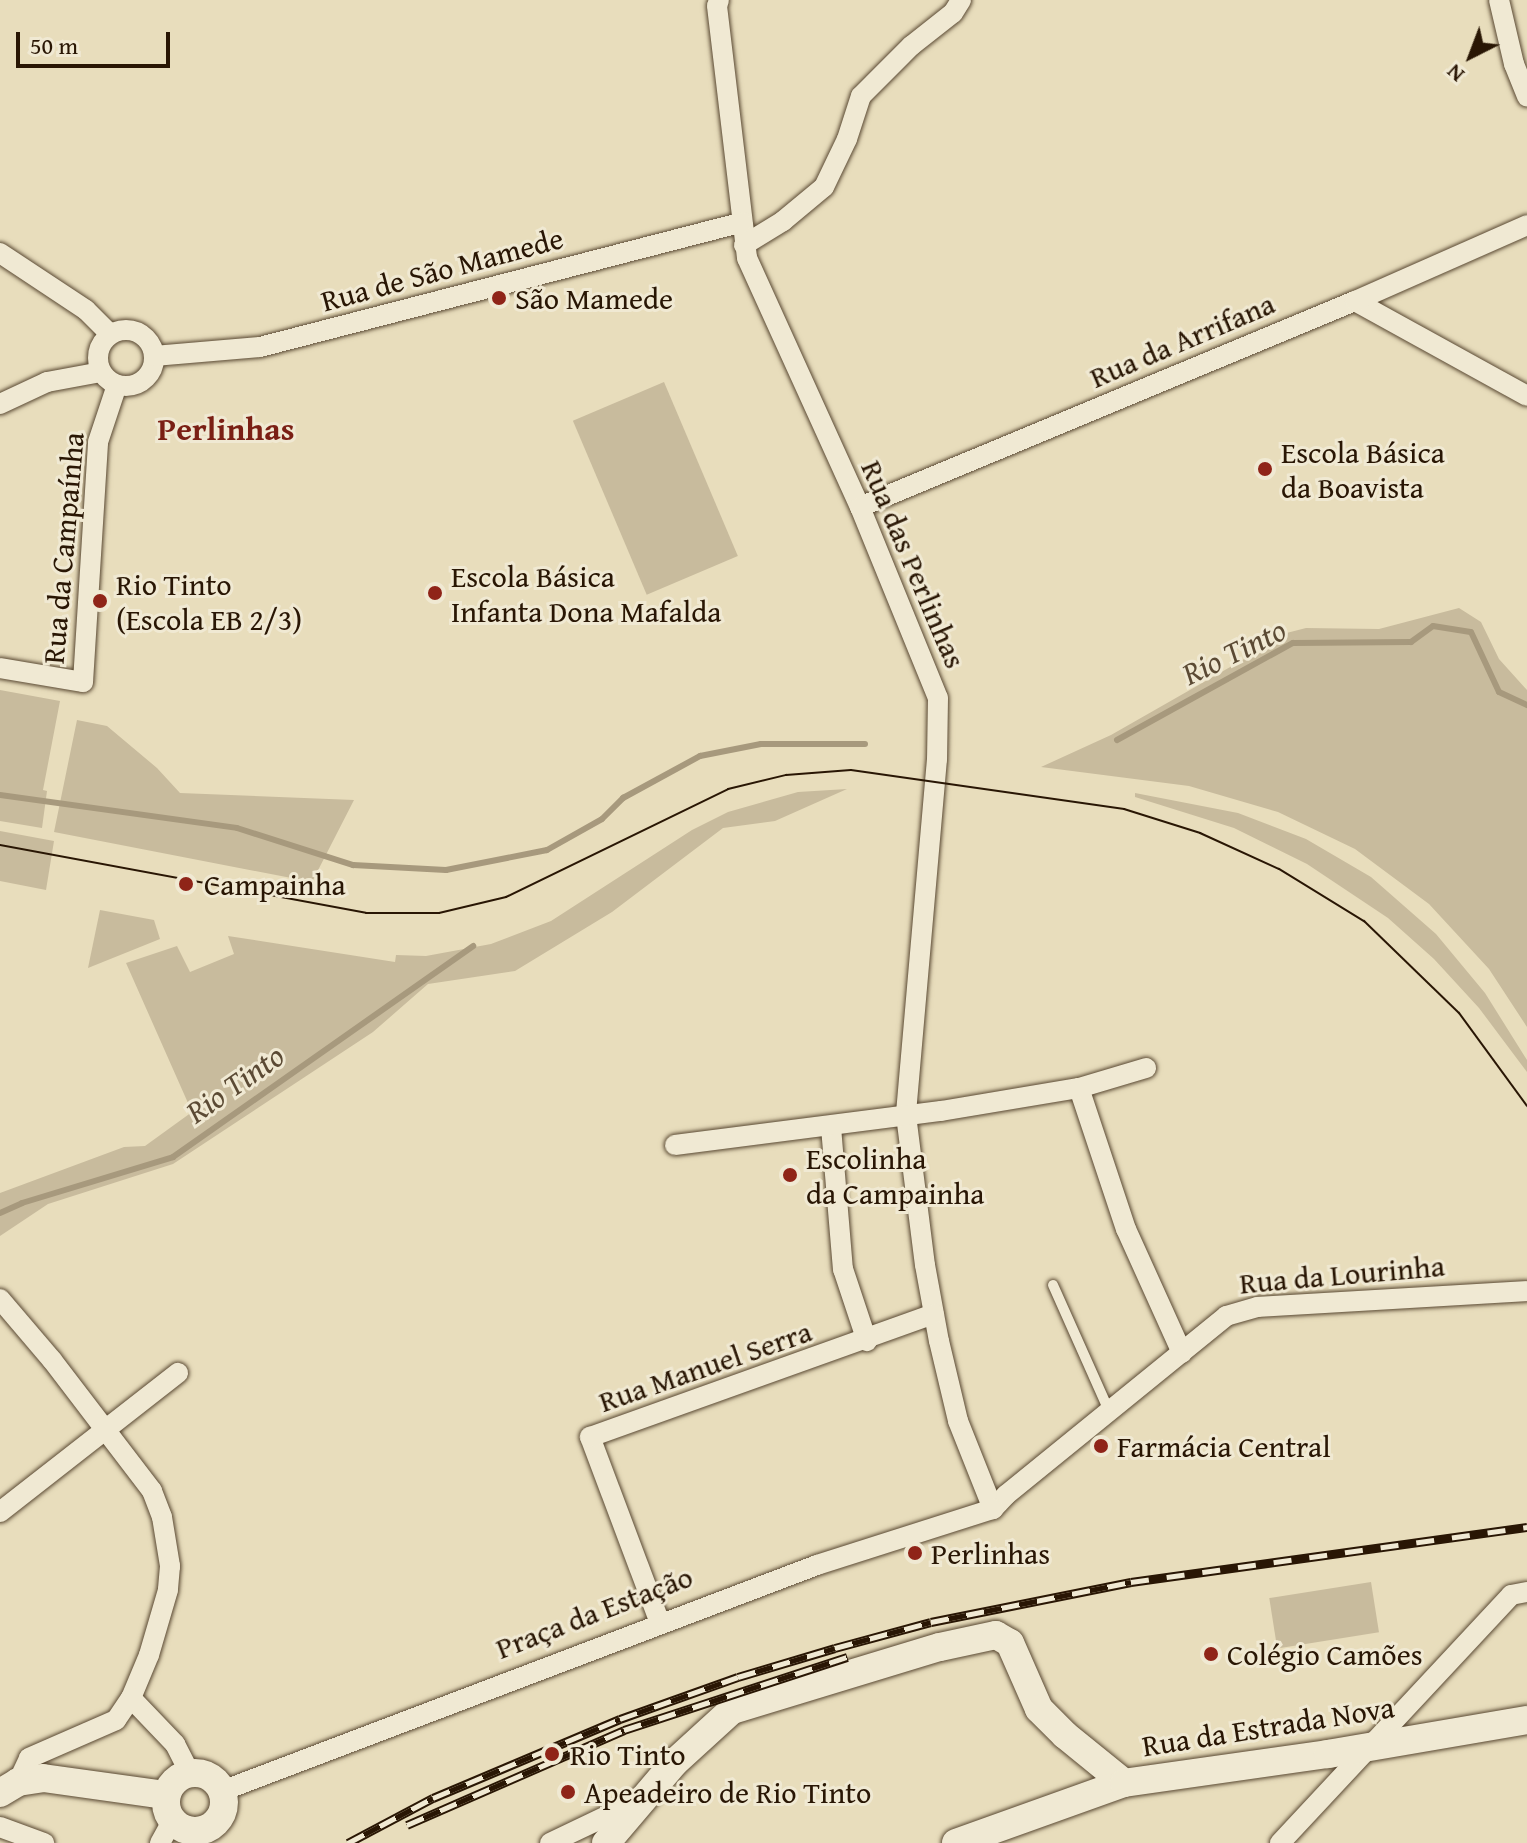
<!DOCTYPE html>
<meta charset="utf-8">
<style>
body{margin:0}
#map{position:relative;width:1527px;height:1843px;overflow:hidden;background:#e8ddbc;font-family:"Gentium Book Plus",serif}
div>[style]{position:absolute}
.green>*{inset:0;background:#c8bb9d;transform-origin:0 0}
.stream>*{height:6px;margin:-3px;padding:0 3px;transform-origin:3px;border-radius:3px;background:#a7997d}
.roads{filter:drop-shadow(0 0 2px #594832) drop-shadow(0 0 2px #594832)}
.lane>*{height:10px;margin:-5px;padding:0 5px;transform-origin:5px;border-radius:5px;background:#f0e9d3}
.street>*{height:20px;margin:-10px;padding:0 10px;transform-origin:10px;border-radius:10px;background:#f0e9d3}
.street>.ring{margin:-10px;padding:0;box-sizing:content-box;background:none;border:20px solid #f0e9d3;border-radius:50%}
.secondary>*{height:28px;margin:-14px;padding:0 14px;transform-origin:14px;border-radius:14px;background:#f0e9d3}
.secondary>.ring{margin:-14px;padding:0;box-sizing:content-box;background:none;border:28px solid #f0e9d3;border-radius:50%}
.tram>*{height:2px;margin:-1px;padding:0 1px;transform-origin:1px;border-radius:1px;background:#291604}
.rail>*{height:9px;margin-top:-4.5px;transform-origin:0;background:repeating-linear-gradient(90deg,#f0e9d3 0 18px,#291604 0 36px);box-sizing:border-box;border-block:2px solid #291604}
.dots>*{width:22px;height:22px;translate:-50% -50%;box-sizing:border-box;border:4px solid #f0e9d3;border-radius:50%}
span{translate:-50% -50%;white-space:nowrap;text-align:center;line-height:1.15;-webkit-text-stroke:6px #f0e9d3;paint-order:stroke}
.street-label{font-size:30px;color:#291604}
.poi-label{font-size:30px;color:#291604}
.left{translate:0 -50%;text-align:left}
.neighbourhood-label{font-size:32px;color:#7a1f14;font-weight:700}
.water-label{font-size:32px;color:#5b4a34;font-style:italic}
.north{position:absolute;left:1431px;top:16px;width:80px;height:80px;-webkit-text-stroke:6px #f0e9d3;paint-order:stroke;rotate:222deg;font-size:22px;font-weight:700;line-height:32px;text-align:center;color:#291604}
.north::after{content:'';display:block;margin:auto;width:28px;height:36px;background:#291604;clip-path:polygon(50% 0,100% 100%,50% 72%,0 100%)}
.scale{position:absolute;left:16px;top:32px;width:154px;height:36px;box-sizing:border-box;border:4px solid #291604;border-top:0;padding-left:10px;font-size:24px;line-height:28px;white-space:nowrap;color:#291604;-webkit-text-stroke:6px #f0e9d3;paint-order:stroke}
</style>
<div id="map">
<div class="green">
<div style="left:664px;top:382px;width:189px;height:99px;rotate:67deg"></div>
<div style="clip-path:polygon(1459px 608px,1481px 622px,1499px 659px,1527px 690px,1527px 1027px,1489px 969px,1429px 904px,1355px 849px,1278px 812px,1189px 786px,1041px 767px,1111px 735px,1260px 650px,1271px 637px,1306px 628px,1379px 629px)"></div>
<div style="clip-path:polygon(0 690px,60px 701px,43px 790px,47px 791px,42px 828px,0 821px)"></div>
<div style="clip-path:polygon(77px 720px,107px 726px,157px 768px,180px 793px,354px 800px,312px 882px,54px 832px)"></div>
<div style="clip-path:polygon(847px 789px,775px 821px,723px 828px,612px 912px,515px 971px,428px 984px,373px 1032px,173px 1164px,48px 1204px,0 1236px,0 1193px,124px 1147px,145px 1146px,192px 1112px,126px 963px,177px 946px,190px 972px,234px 954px,228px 936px,395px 962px,396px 955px,426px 956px,491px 944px,551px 921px,692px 830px,728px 812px,798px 792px)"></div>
<div style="clip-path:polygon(1135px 793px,1238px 813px,1306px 839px,1371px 877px,1436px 934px,1485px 993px,1527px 1060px,1527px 1072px,1479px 1008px,1434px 959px,1388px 918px,1307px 864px,1234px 828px,1135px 797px)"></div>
<div style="clip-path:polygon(0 831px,54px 841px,46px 890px,0 881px)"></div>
<div style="clip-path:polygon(100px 910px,154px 920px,160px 939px,88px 968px)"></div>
<div style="left:1371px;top:1582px;width:51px;height:103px;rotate:81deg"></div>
</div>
<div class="stream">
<div style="left:1117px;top:740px;width:201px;rotate:-28.9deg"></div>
<div style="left:1293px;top:643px;width:118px;rotate:-0.5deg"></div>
<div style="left:1411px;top:642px;width:27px;rotate:-36deg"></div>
<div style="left:1433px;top:626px;width:38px;rotate:9deg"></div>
<div style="left:1471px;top:632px;width:66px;rotate:65deg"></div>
<div style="left:1499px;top:692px;width:31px;rotate:25deg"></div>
<div style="left:0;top:795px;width:239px;rotate:7.9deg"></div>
<div style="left:237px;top:828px;width:122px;rotate:17.7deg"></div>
<div style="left:353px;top:865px;width:93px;rotate:3.1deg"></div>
<div style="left:446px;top:870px;width:103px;rotate:-11.2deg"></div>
<div style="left:547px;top:850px;width:63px;rotate:-29.4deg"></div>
<div style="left:602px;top:819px;width:30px;rotate:-45deg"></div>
<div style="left:623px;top:798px;width:88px;rotate:-28.6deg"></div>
<div style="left:700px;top:756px;width:62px;rotate:-11.1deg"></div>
<div style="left:761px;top:744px;width:104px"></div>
<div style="left:0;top:1213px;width:24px;rotate:-24deg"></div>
<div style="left:22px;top:1203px;width:158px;rotate:-16.9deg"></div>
<div style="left:173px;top:1157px;width:367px;rotate:-35.1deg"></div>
</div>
<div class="roads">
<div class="lane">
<div style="left:1053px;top:1285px;width:140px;rotate:66deg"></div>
</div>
<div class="street">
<div style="left:719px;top:0;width:6px;rotate:108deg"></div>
<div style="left:717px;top:6px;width:254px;rotate:83.2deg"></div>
<div style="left:747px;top:258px;width:273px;rotate:65.6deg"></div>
<div style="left:860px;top:507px;width:206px;rotate:67.8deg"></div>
<div style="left:938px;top:698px;width:61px;rotate:90.9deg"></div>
<div style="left:937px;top:759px;width:357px;rotate:95deg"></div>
<div style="left:906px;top:1115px;width:151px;rotate:82.8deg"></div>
<div style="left:925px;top:1265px;width:77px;rotate:79.6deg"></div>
<div style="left:939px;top:1341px;width:82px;rotate:76.6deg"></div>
<div style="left:958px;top:1421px;width:95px;rotate:68.3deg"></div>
<div style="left:1499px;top:0;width:66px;rotate:76.8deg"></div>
<div style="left:1514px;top:64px;width:35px;rotate:68deg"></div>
<div style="left:744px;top:245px;width:46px;rotate:-31.6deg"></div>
<div style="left:783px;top:221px;width:53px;rotate:-39.7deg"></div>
<div style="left:824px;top:187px;width:53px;rotate:-64.4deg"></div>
<div style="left:847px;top:139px;width:45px;rotate:-72deg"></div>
<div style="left:861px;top:96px;width:71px;rotate:-45deg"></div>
<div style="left:911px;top:46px;width:53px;rotate:-38.2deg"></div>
<div style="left:953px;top:13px;width:15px;rotate:-58deg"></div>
<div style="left:0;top:253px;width:103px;rotate:33.5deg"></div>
<div style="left:86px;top:310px;width:34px;rotate:45deg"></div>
<div style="left:1355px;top:301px;width:196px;rotate:28.9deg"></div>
<div class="ring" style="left:98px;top:330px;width:36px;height:36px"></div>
<div style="left:154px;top:356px;width:106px;rotate:-4.9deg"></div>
<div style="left:260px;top:347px;width:498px;rotate:-14.5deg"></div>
<div style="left:0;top:404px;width:52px;rotate:-25.1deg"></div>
<div style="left:47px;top:382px;width:55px;rotate:-10.5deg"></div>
<div style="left:860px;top:507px;width:536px;rotate:-22.6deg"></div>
<div style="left:1355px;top:301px;width:188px;rotate:-23.8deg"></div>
<div style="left:0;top:668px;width:84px;rotate:9.6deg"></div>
<div style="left:83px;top:682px;width:240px;rotate:-86.4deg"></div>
<div style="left:98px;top:442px;width:60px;rotate:-71.6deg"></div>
<div style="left:1079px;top:1088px;width:149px;rotate:71.6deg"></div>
<div style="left:1126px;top:1229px;width:136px;rotate:65.7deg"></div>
<div style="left:831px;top:1127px;width:143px;rotate:85.2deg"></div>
<div style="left:843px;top:1269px;width:76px;rotate:71.6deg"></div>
<div style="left:675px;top:1145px;width:268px;rotate:-7.3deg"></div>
<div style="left:941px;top:1111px;width:140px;rotate:-9.5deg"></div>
<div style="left:1079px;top:1088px;width:70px;rotate:-16.6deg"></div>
<div style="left:0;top:1299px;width:80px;rotate:49.6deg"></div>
<div style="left:52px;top:1360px;width:165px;rotate:52.6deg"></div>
<div style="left:152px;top:1491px;width:28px;rotate:69deg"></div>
<div style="left:162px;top:1517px;width:50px;rotate:80.7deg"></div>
<div style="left:170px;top:1566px;width:24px;rotate:95deg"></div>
<div style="left:168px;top:1590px;width:68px;rotate:106.3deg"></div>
<div style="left:149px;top:1655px;width:47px;rotate:112.7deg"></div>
<div style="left:131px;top:1698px;width:64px;rotate:46.3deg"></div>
<div style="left:175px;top:1744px;width:31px;rotate:63deg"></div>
<div style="left:993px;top:1509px;width:19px;rotate:-47deg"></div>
<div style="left:1006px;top:1495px;width:284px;rotate:-39.1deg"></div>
<div style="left:1226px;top:1316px;width:33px;rotate:-16deg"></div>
<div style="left:1258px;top:1307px;width:269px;rotate:-3.4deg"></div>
<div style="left:0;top:1512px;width:226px;rotate:-38deg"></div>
<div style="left:660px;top:1623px;width:199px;rotate:-110.6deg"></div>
<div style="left:590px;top:1437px;width:365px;rotate:-19.7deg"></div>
<div style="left:18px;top:1782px;width:26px;rotate:-65deg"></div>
<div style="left:29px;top:1758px;width:95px;rotate:-23.6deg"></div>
<div style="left:116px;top:1720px;width:27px;rotate:-56deg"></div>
<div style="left:222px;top:1791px;width:636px;rotate:-20.8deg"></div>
<div style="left:817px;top:1565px;width:185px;rotate:-17.7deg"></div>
<div style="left:0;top:1827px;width:47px;rotate:20deg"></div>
<div style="left:160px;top:1843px;width:25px;rotate:-61deg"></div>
<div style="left:550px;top:1843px;width:95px;rotate:-25.5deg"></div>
<div style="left:1280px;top:1843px;width:339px;rotate:-47deg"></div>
<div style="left:1511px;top:1595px;width:16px;rotate:-11deg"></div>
</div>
<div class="secondary">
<div class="ring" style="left:166px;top:1773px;width:30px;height:30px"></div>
<div style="left:0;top:1793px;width:21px;rotate:-31deg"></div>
<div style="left:18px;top:1782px;width:25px;rotate:-9deg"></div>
<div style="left:43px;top:1778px;width:124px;rotate:7.9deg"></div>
<div style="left:606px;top:1843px;width:105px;rotate:-49.6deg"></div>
<div style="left:674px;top:1763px;width:79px;rotate:-42.4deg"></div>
<div style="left:732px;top:1710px;width:217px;rotate:-16.9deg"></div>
<div style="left:940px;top:1647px;width:57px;rotate:-12.1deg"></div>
<div style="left:996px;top:1635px;width:16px;rotate:30deg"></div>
<div style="left:1010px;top:1643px;width:72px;rotate:66.3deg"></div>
<div style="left:1039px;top:1709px;width:37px;rotate:45deg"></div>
<div style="left:1065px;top:1735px;width:76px;rotate:39.1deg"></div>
<div style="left:956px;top:1843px;width:178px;rotate:-19.7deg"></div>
<div style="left:1124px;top:1783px;width:206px;rotate:-8.1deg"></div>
<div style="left:1328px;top:1754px;width:202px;rotate:-9.7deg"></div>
</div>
</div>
<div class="tram">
<div style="left:0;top:845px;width:372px;rotate:10.5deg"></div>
<div style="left:366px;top:913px;width:73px"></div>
<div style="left:439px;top:913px;width:69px;rotate:-13.4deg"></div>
<div style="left:506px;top:897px;width:247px;rotate:-25.9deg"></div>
<div style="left:728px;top:789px;width:60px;rotate:-13.6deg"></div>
<div style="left:786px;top:775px;width:65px;rotate:-4.4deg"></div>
<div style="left:851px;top:770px;width:276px;rotate:8.1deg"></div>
<div style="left:1124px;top:809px;width:80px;rotate:17.5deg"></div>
<div style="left:1200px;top:833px;width:87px;rotate:24.5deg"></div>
<div style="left:1279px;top:869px;width:100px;rotate:31.5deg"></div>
<div style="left:1364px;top:921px;width:132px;rotate:44.1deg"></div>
<div style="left:1459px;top:1013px;width:115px;rotate:53.8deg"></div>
</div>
<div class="rail">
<div style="left:407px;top:1825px;width:237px;rotate:-23.6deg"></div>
<div style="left:624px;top:1730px;width:235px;rotate:-18.1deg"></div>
<div style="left:348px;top:1843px;width:96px;rotate:-27.9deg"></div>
<div style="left:433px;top:1798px;width:203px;rotate:-22.9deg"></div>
<div style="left:620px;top:1719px;width:125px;rotate:-19.6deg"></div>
<div style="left:738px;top:1677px;width:101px;rotate:-16.6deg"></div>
<div style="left:835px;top:1648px;width:99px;rotate:-15.2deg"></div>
<div style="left:931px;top:1622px;width:204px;rotate:-11.3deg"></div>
<div style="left:1131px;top:1582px;width:400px;rotate:-7.9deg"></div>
</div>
<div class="dots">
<div style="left:499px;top:298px;background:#8f2418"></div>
<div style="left:1265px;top:469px;background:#8f2418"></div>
<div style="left:435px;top:593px;background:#8f2418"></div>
<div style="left:100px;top:601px;background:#8f2418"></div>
<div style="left:186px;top:884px;background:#8f2418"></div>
<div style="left:790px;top:1175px;background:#8f2418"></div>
<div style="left:1101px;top:1446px;background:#8f2418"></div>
<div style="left:915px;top:1553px;background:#8f2418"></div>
<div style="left:1211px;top:1654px;background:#8f2418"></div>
<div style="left:552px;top:1754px;background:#8f2418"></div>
<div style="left:568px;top:1792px;background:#8f2418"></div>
</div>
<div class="street-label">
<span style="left:442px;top:269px;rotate:-15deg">Rua de São Mamede</span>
<span style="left:1182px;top:340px;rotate:-23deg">Rua da Arrifana</span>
<span style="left:63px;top:548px;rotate:-85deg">Rua da Campaínha</span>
<span style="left:914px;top:564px;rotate:67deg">Rua das Perlinhas</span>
<span style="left:1342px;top:1274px;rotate:-5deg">Rua da Lourinha</span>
<span style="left:705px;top:1366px;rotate:-19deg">Rua Manuel Serra</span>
<span style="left:594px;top:1612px;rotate:-21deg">Praça da Estação</span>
<span style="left:1268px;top:1726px;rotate:-9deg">Rua da Estrada Nova</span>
</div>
<div class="poi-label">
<span class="left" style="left:515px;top:298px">São Mamede</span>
<span class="left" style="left:1281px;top:469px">Escola Básica<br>da Boavista</span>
<span class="left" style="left:451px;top:593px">Escola Básica<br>Infanta Dona Mafalda</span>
<span class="left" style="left:116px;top:601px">Rio Tinto<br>(Escola EB 2/3)</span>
<span class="left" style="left:204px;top:884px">Campainha</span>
<span class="left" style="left:806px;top:1175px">Escolinha<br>da Campainha</span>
<span class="left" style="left:1117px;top:1446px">Farmácia Central</span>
<span class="left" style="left:931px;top:1553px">Perlinhas</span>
<span class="left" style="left:1227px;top:1654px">Colégio Camões</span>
<span class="left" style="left:570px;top:1754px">Rio Tinto</span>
<span class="left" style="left:584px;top:1792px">Apeadeiro de Rio Tinto</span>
</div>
<div class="neighbourhood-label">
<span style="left:226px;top:429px">Perlinhas</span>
</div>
<div class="water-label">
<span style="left:1234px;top:652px;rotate:-26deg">Rio Tinto</span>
<span style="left:235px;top:1084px;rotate:-35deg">Rio Tinto</span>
</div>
<div class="north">N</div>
<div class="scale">50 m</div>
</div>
